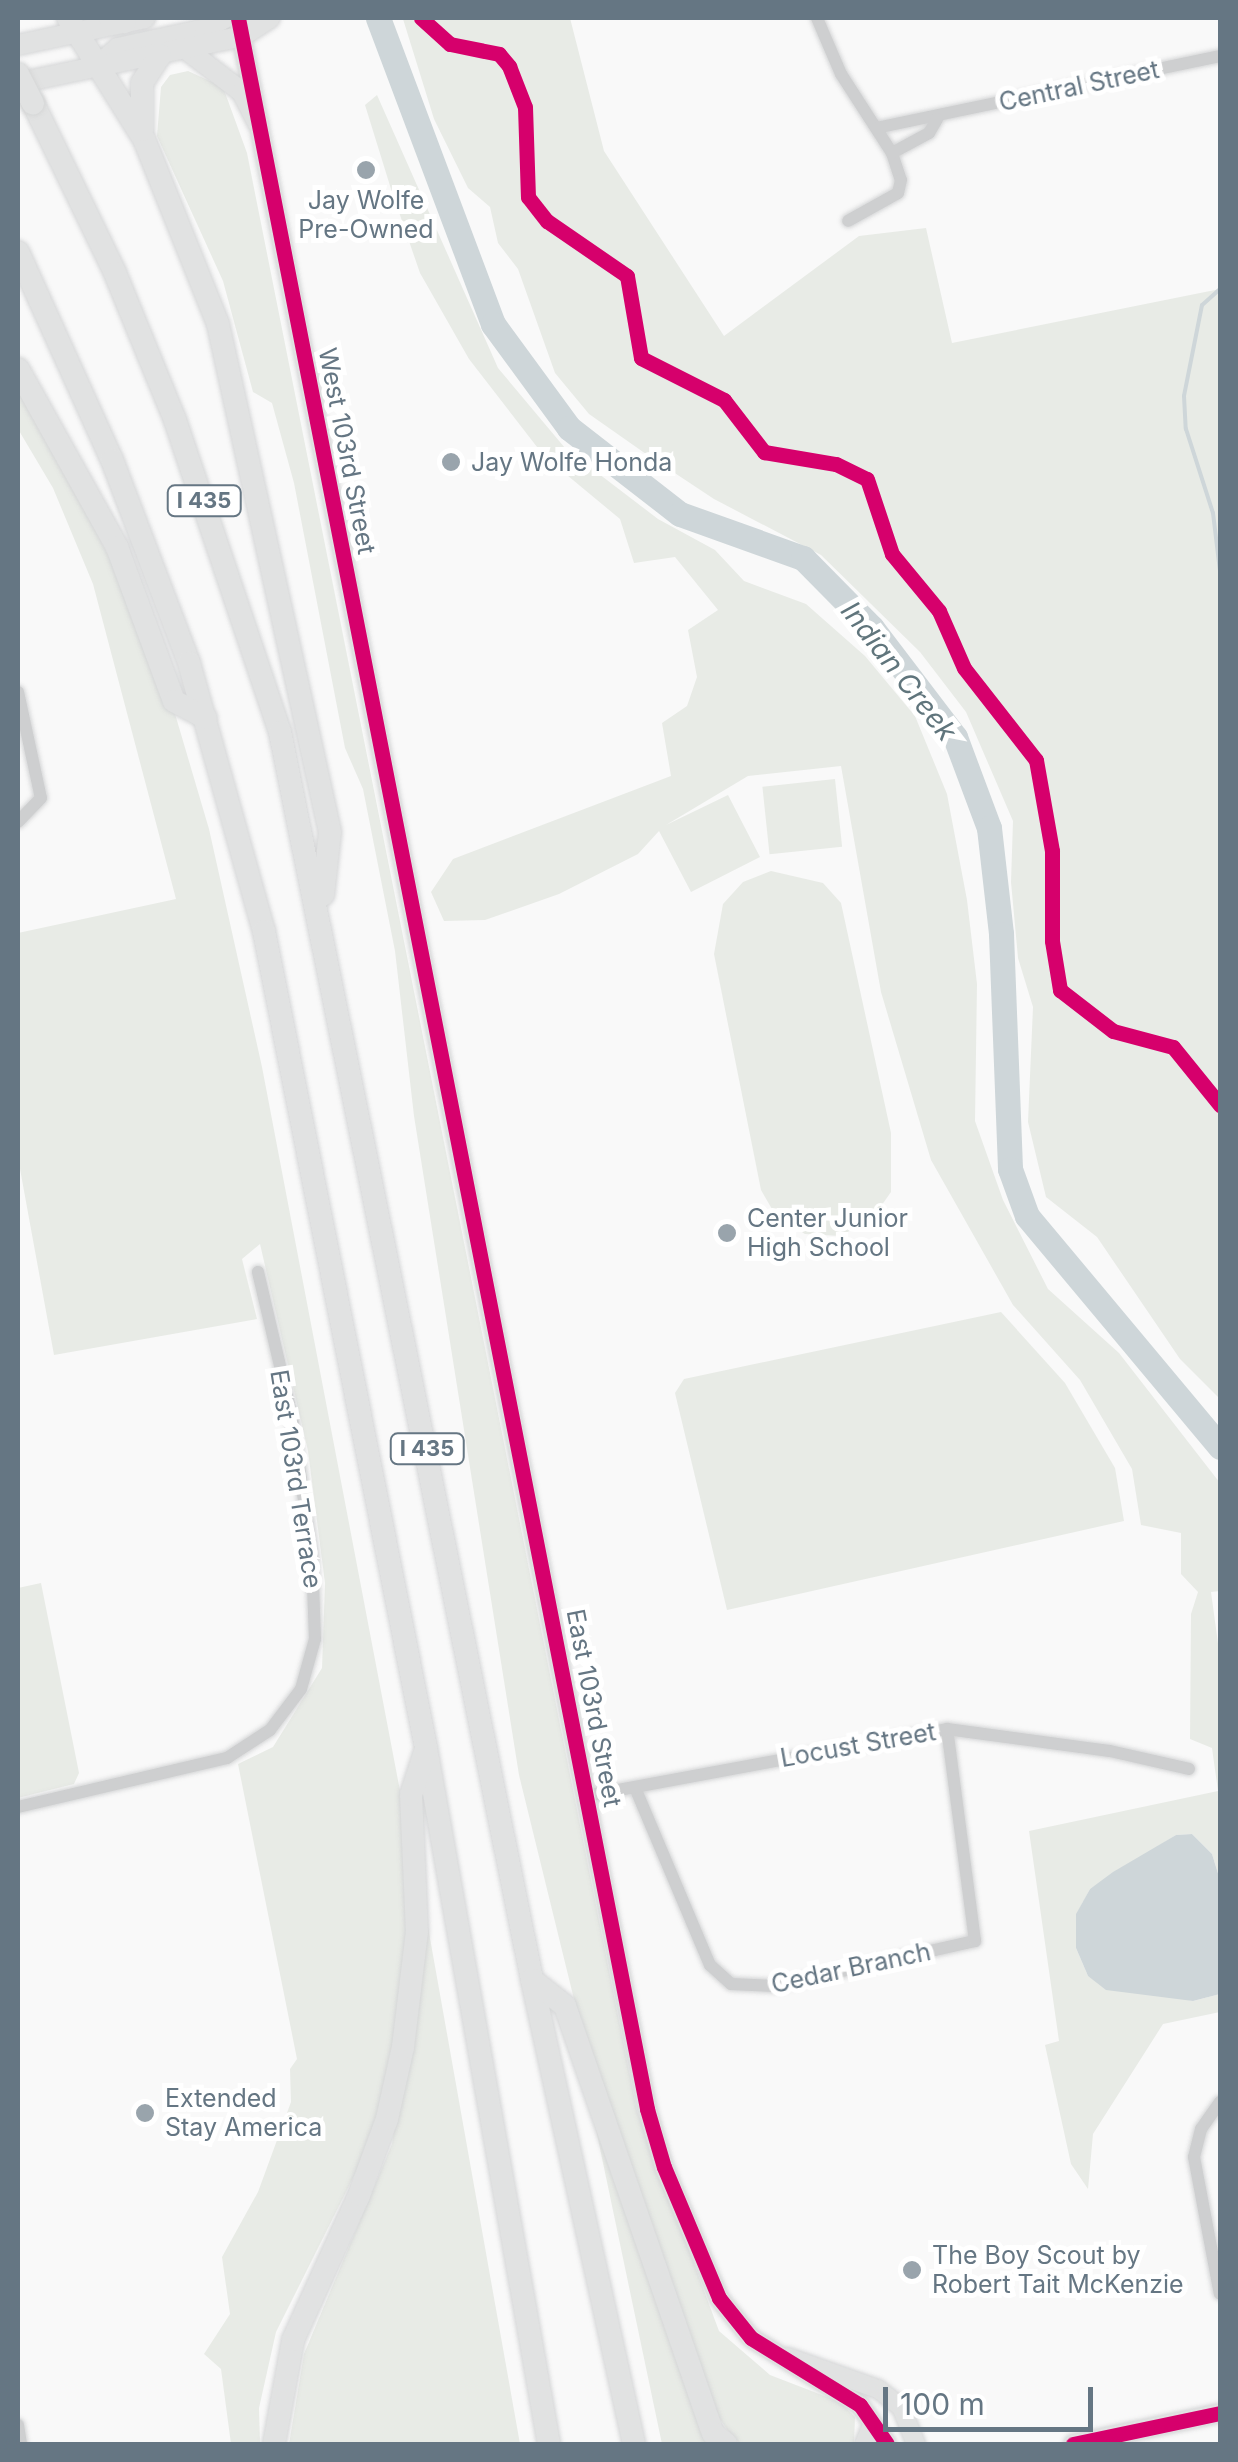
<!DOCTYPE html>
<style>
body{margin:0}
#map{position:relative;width:1238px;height:2462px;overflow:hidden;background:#f9f9f9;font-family:Inter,sans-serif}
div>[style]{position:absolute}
.green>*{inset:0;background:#e8ebe6;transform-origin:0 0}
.water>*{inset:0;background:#ced6d9}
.stream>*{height:4px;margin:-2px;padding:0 2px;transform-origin:2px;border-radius:2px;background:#ced6d9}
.river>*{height:25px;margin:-12.5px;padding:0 12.5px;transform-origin:12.5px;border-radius:12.5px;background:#ced6d9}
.roads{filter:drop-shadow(0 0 2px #d5d6d7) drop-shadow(0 0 2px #d5d6d7)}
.street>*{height:12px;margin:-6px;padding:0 6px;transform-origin:6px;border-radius:6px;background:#cecfd0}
.secondary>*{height:18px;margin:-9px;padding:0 9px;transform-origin:9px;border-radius:9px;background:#e1e2e2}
.primary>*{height:20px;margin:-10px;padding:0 10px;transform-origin:10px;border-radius:10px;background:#e1e2e2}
.highway>*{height:22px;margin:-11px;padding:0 11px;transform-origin:11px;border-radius:11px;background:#e1e2e2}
.bridges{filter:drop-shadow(0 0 2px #d5d6d6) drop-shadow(0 0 2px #d5d6d6)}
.highway-bridge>*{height:22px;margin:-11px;padding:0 11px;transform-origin:11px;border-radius:11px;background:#e1e2e2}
.cycleway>*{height:15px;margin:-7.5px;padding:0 7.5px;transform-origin:7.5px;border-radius:7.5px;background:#d6006c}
.dots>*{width:28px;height:28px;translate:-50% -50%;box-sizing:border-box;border:5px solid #fff;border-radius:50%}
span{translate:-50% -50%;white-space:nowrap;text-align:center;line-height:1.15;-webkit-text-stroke:10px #fff;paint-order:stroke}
.shield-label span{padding:2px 8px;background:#fff;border:2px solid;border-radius:8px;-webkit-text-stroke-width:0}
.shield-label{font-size:22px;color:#657683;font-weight:700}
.street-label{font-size:25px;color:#657683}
.poi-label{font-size:25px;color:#657683}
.left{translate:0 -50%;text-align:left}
.water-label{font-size:28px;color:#60757c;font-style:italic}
.frame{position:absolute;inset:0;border:20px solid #657683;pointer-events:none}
.scale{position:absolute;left:883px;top:2387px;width:210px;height:45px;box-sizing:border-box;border:5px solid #657683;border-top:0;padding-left:12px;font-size:30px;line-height:35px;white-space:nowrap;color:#657683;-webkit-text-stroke:8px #fff;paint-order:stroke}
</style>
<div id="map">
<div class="green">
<div style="clip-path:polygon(570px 18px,604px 151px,724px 336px,859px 236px,926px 228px,952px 343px,1220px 289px,1220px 1399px,1180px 1359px,1097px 1237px,1046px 1197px,1028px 1122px,1033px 1007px,1018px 958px,1011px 882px,1013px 821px,966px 712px,920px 652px,821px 555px,714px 499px,646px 454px,589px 414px,555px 373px,518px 269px,498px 243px,490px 207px,468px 188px,434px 119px,403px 19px)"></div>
<div style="clip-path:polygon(188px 71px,223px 87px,247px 153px,637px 2111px,719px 2331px,770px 2375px,840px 2402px,855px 2417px,854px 2444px,740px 2444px,726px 2428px,712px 2407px,584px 2040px,519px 1775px,414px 1116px,395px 951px,363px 789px,345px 748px,294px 483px,272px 403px,253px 392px,223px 281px,157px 136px,161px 87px,170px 75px)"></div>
<div style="clip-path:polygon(377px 95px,498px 368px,565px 448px,658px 519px,715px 550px,744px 581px,806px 604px,865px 656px,915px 716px,947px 794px,967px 900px,977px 984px,975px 1121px,1003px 1200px,1048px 1289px,1119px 1353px,1220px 1483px,1220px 1591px,1211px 1592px,1220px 1658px,1220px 1880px,1212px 1854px,1192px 1834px,1176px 1835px,1090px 1889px,1076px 1915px,1076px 1948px,1088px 1976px,1193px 2001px,1220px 1994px,1220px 2012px,1163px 2024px,1093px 2134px,1088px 2189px,1071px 2164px,1045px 2045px,1059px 2041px,1029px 1831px,1218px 1791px,1212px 1748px,1190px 1739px,1191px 1614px,1198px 1592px,1181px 1574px,1181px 1533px,1141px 1525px,1132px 1469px,1080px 1380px,1013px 1305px,931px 1160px,881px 992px,841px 766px,748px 776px,666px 825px,728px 795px,760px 857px,691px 892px,659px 831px,638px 854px,559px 894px,485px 920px,444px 921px,431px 892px,453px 859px,671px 776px,662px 723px,687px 706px,697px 677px,688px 630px,718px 610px,675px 557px,634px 563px,620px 519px,544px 456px,469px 359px,420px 273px,391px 189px,365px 105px)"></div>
<div style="clip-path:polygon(18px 389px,64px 466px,127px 593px,173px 707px,209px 829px,262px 1067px,405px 1817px,406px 1954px,387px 2084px,364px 2156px,276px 2332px,259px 2408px,260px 2444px,231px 2444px,221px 2369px,204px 2354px,230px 2314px,222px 2257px,258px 2192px,291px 2102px,290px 2069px,297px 2059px,238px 1764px,273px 1747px,322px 1668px,325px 1583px,308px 1451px,260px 1244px,242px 1259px,257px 1319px,54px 1355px,18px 1158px,18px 933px,176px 899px,93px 584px,53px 488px,18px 429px)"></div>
<div style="left:835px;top:779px;width:68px;height:73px;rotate:84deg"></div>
<div style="clip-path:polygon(771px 871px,823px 883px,841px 903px,891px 1133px,891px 1192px,872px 1219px,840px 1236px,805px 1234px,776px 1216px,761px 1190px,714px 954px,723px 904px,743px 882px)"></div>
<div style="clip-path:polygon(1001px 1312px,1065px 1383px,1115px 1468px,1124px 1521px,727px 1610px,675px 1393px,684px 1379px)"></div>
<div style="clip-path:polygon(41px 1583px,79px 1773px,74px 1784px,18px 1798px,18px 1588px)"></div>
<div style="clip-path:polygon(425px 1910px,520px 2444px,289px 2444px,304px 2354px,392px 2144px)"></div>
<div style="clip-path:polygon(594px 2120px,700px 2430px,707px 2444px,662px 2444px)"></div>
</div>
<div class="water">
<div style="clip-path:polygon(1192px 1834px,1212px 1854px,1220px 1880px,1220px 1994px,1193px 2001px,1106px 1990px,1088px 1976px,1076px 1948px,1076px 1914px,1090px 1889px,1113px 1872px,1176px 1835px)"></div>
</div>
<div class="stream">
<div style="left:1220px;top:289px;width:24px;rotate:138deg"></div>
<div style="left:1202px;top:305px;width:93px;rotate:101.2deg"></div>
<div style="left:1184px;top:396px;width:33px;rotate:87deg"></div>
<div style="left:1186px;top:429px;width:88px;rotate:72.2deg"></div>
<div style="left:1213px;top:513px;width:58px;rotate:83.1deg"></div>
<div style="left:1220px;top:599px;width:61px;rotate:90deg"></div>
</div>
<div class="river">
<div style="left:378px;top:18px;width:327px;rotate:69.4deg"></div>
<div style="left:493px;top:324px;width:129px;rotate:53.8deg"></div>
<div style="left:569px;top:428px;width:140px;rotate:37.8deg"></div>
<div style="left:680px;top:514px;width:131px;rotate:19.7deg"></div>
<div style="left:803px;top:558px;width:98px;rotate:45.4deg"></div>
<div style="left:872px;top:628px;width:137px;rotate:52.7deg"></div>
<div style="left:955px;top:737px;width:97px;rotate:69.5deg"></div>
<div style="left:989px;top:828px;width:107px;rotate:83.5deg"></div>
<div style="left:1001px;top:934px;width:235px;rotate:87.8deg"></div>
<div style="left:1010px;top:1169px;width:50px;rotate:70.1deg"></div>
<div style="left:1027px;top:1216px;width:301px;rotate:50.1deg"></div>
</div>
<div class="roads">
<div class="street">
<div style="left:817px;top:18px;width:61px;rotate:66.8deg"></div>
<div style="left:841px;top:74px;width:94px;rotate:57.2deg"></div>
<div style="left:892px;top:153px;width:28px;rotate:72deg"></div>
<div style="left:901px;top:180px;width:13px;rotate:103deg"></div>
<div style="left:898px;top:193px;width:57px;rotate:150.8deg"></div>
<div style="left:876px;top:128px;width:351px;rotate:-11.8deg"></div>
<div style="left:892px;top:153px;width:42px;rotate:-28.4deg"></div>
<div style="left:929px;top:133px;width:16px;rotate:-60deg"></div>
<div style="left:18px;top:692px;width:108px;rotate:77.8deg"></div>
<div style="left:41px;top:798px;width:33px;rotate:134deg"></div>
<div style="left:636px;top:1790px;width:190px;rotate:67.1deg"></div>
<div style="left:710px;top:1965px;width:28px;rotate:42deg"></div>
<div style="left:731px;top:1984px;width:44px;rotate:2.6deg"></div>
<div style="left:775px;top:1986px;width:205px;rotate:-12.7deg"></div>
<div style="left:975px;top:1941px;width:214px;rotate:-97.5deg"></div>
<div style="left:586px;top:1796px;width:367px;rotate:-10.5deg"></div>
<div style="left:947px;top:1729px;width:164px;rotate:7.7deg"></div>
<div style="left:1110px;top:1751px;width:81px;rotate:12.8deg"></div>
<div style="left:18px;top:1807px;width:215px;rotate:-13.2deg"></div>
<div style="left:227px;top:1758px;width:51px;rotate:-33.1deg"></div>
<div style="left:270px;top:1730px;width:51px;rotate:-52.9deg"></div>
<div style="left:301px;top:1689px;width:52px;rotate:-74.4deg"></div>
<div style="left:315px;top:1639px;width:83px;rotate:-92.1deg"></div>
<div style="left:312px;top:1556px;width:140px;rotate:-98.2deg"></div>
<div style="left:292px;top:1417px;width:149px;rotate:-103.2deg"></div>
<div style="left:1220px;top:2102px;width:33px;rotate:125deg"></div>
<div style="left:1201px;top:2129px;width:29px;rotate:104deg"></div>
<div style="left:1194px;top:2157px;width:139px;rotate:79.3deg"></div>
<div style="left:18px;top:2425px;width:19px;rotate:81deg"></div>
</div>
<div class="secondary">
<div style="left:238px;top:18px;width:2131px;rotate:78.93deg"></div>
<div style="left:647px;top:2109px;width:60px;rotate:73.7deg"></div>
<div style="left:664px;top:2167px;width:142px;rotate:67.2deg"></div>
<div style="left:719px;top:2298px;width:51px;rotate:51.3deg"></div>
<div style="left:751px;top:2338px;width:128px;rotate:31.6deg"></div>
<div style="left:860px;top:2405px;width:47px;rotate:55.3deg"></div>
<div style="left:788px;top:2357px;width:96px;rotate:19.6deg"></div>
<div style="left:878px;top:2389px;width:29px;rotate:38deg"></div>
<div style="left:901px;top:2407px;width:40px;rotate:68deg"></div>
<div style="left:864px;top:2444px;width:21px;rotate:-67deg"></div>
<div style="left:1073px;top:2444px;width:150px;rotate:-11.9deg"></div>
</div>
<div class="primary">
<div style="left:18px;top:45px;width:130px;rotate:-12deg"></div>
<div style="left:187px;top:50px;width:69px;rotate:37.4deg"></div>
<div style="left:242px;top:92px;width:36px;rotate:63deg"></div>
<div style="left:96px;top:67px;width:29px;rotate:-41deg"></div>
<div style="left:118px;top:48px;width:89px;rotate:-12.3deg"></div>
<div style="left:205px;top:29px;width:23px;rotate:-29deg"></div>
<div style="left:18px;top:83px;width:229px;rotate:-11.8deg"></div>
<div style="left:242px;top:36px;width:33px;rotate:-33deg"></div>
</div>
<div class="highway">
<div style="left:68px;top:18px;width:143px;rotate:57.9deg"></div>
<div style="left:144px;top:139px;width:199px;rotate:68.2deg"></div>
<div style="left:218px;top:324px;width:520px;rotate:77.57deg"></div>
<div style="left:330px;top:832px;width:63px;rotate:96.3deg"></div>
<div style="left:110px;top:18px;width:15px;rotate:16deg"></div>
<div style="left:33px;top:103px;width:189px;rotate:64.2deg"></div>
<div style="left:115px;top:273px;width:159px;rotate:67.8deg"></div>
<div style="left:175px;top:420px;width:329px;rotate:71.4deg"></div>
<div style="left:280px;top:732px;width:1273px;rotate:78.58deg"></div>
<div style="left:532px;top:1980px;width:475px;rotate:77.6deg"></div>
<div style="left:142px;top:130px;width:47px;rotate:-90deg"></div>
<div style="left:142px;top:83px;width:33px;rotate:-57deg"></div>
<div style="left:18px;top:252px;width:228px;rotate:65.7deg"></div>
<div style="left:112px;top:460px;width:217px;rotate:69.2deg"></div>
<div style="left:189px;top:663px;width:278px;rotate:74.4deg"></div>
<div style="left:264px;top:931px;width:833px;rotate:78.78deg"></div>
<div style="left:426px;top:1748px;width:707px;rotate:79.98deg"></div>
<div style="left:18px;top:369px;width:204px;rotate:60.9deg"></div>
<div style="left:117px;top:547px;width:164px;rotate:69.7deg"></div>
<div style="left:174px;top:701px;width:36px;rotate:28deg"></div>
<div style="left:532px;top:1980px;width:42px;rotate:38.2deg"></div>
<div style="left:565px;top:2006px;width:452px;rotate:70.9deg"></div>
<div style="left:713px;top:2433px;width:17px;rotate:40deg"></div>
<div style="left:274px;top:2444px;width:106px;rotate:-79.6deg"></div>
<div style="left:293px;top:2340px;width:159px;rotate:-65.5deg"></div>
<div style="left:359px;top:2195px;width:81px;rotate:-69.8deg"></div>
<div style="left:387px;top:2119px;width:74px;rotate:-77.5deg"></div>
<div style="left:403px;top:2047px;width:116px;rotate:-83.1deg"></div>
<div style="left:417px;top:1932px;width:137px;rotate:-92.5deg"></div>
<div style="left:411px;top:1795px;width:45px;rotate:-72deg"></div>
</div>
</div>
<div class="bridges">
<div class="highway-bridge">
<div style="left:18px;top:74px;width:33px;rotate:63deg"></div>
</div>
</div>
<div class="cycleway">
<div style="left:238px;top:18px;width:2131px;rotate:78.93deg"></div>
<div style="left:647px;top:2109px;width:60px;rotate:73.7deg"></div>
<div style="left:664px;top:2167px;width:142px;rotate:67.2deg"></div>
<div style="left:719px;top:2298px;width:51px;rotate:51.3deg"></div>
<div style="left:751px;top:2338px;width:128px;rotate:31.6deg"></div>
<div style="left:860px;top:2405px;width:47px;rotate:55.3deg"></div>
<div style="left:421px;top:18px;width:39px;rotate:42deg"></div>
<div style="left:450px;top:44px;width:50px;rotate:11.5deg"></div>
<div style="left:499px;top:54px;width:16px;rotate:50deg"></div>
<div style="left:509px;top:66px;width:44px;rotate:68.7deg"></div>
<div style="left:525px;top:107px;width:90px;rotate:88.1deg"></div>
<div style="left:528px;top:197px;width:31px;rotate:52deg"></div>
<div style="left:547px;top:221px;width:97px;rotate:34.5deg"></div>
<div style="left:627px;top:276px;width:83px;rotate:80.3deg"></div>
<div style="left:641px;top:358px;width:93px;rotate:26.8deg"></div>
<div style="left:724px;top:400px;width:66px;rotate:52.4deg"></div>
<div style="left:764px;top:452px;width:73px;rotate:9.5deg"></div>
<div style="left:836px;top:464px;width:34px;rotate:26deg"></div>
<div style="left:867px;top:479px;width:79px;rotate:71.6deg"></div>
<div style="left:892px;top:554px;width:74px;rotate:50.5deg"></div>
<div style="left:939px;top:611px;width:62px;rotate:66.3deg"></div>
<div style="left:964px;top:668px;width:117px;rotate:52deg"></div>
<div style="left:1036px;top:760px;width:92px;rotate:80deg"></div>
<div style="left:1052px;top:851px;width:90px;rotate:90deg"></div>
<div style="left:1052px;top:941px;width:50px;rotate:80.7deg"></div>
<div style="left:1060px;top:990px;width:67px;rotate:37.7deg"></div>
<div style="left:1113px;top:1031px;width:62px;rotate:14.9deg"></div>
<div style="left:1173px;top:1047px;width:75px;rotate:51deg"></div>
<div style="left:1073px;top:2444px;width:150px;rotate:-11.9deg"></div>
</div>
<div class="dots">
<div style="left:366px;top:170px;background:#99a4ac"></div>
<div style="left:451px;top:462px;background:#99a4ac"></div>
<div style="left:727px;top:1233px;background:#99a4ac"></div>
<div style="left:145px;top:2113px;background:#99a4ac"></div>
<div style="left:912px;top:2270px;background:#99a4ac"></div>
</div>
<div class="shield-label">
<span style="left:204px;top:501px">I 435</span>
<span style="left:427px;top:1449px">I 435</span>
</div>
<div class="street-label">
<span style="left:1079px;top:86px;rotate:-12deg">Central Street</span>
<span style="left:347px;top:451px;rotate:79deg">West 103rd Street</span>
<span style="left:296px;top:1479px;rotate:81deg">East 103rd Terrace</span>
<span style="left:594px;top:1708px;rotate:79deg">East 103rd Street</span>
<span style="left:858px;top:1745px;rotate:-10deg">Locust Street</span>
<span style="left:851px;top:1968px;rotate:-12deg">Cedar Branch</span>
</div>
<div class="poi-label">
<span style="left:366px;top:215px">Jay Wolfe<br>Pre-Owned</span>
<span class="left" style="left:471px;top:462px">Jay Wolfe Honda</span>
<span class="left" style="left:747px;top:1233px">Center Junior<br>High School</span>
<span class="left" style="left:165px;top:2113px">Extended<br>Stay America</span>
<span class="left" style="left:932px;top:2270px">The Boy Scout by<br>Robert Tait McKenzie</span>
</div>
<div class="water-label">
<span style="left:899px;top:671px;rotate:52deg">Indian Creek</span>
</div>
<div class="frame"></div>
<div class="scale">100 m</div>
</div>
